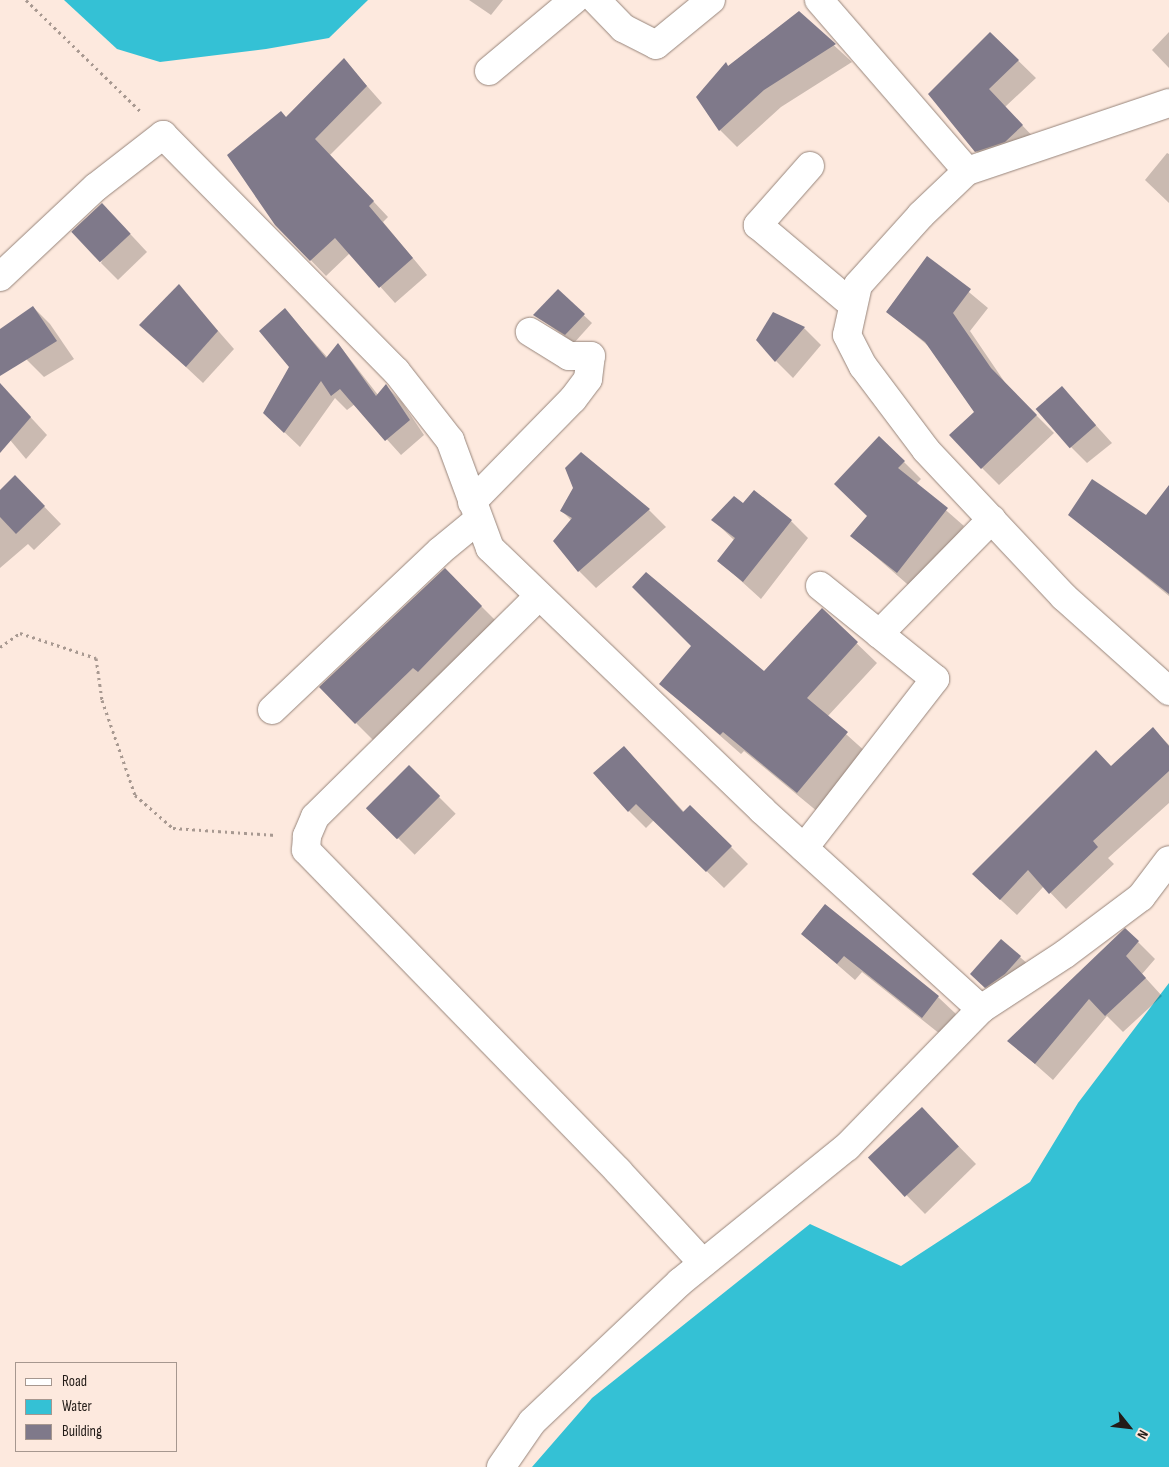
<!DOCTYPE html>
<style>
body{margin:0}
#map{position:relative;width:1169px;height:1467px;overflow:hidden;background:#fde9de;font-family:"Sofia Sans Condensed",sans-serif}
div>[style]{position:absolute}
.water>*{inset:0;background:#34c1d5}
.shadow>*{inset:0;background:#0003;transform-origin:0 0}
.building>*{inset:0;background:#7f798a;transform-origin:0 0}
.path>*{height:3px;margin-top:-1.5px;transform-origin:0;background:repeating-linear-gradient(90deg,#a89991 0 2.5px,transparent 0 6.5px)}
.roads{filter:drop-shadow(0 0 1px #97857b) drop-shadow(0 0 1px #97857b)}
.minor>*{height:28px;margin:-14px;padding:0 14px;transform-origin:14px;border-radius:14px;background:#fff}
span{translate:-50% -50%;white-space:nowrap;text-align:center;line-height:1.15;-webkit-text-stroke:4px #fde9de;paint-order:stroke}
.legend{position:absolute;left:15px;top:1362px;width:162px;height:90px;box-sizing:border-box;background:#fde9de;border:1px solid #a6978f;margin:0;padding:6px 9px;list-style:none;font-size:15px;color:#231c18}
.legend li{display:flex;align-items:center;gap:10px;height:25px}
.legend b{width:25px;border:1px solid #a6978f}
.north{position:absolute;left:1104px;top:1402px;width:50px;height:50px;-webkit-text-stroke:4px #fde9de;paint-order:stroke;rotate:119deg;font-size:14px;font-weight:700;line-height:20px;text-align:center;color:#231c18}
.north::after{content:'';display:block;margin:auto;width:18px;height:22px;background:#231c18;clip-path:polygon(50% 0,100% 100%,50% 72%,0 100%)}
</style>
<div id="map">
<div class="water">
<div style="clip-path:polygon(64px 0,368px 0,329px 38px,266px 49px,160px 62px,117px 49px)"></div>
<div style="clip-path:polygon(1169px 983px,1169px 1467px,532px 1467px,592px 1398px,810px 1224px,901px 1266px,1030px 1182px,1078px 1103px)"></div>
</div>
<div class="shadow">
<div style="clip-path:polygon(469px 0,503px 0,491px 15px)"></div>
<div style="clip-path:polygon(799px 13px,852px 62px,781px 107px,737px 147px,720px 130px,726px 64px,729px 67px)"></div>
<div style="clip-path:polygon(1169px 32px,1169px 68px,1152px 50px)"></div>
<div style="clip-path:polygon(990px 33px,1036px 78px,1005px 107px,1039px 143px,993px 168px,976px 151px)"></div>
<div style="clip-path:polygon(344px 60px,382px 103px,330px 155px,388px 217px,383px 222px,427px 275px,395px 303px,350px 253px,326px 276px,276px 224px,286px 119px)"></div>
<div style="clip-path:polygon(1167px 153px,1169px 154px,1169px 203px,1145px 180px)"></div>
<div style="clip-path:polygon(119px 222px,147px 252px,118px 280px,101px 263px)"></div>
<div style="clip-path:polygon(928px 258px,988px 308px,970px 331px,1008px 387px,1054px 433px,999px 485px,982px 468px,975px 412px,933px 350px,887px 311px)"></div>
<div style="clip-path:polygon(179px 286px,234px 349px,203px 383px,141px 325px)"></div>
<div style="clip-path:polygon(558px 291px,592px 323px,574px 343px,535px 315px)"></div>
<div style="clip-path:polygon(33px 307px,50px 324px,74px 359px,44px 377px,27px 360px,8px 325px)"></div>
<div style="clip-path:polygon(285px 310px,328px 358px,339px 345px,378px 395px,386px 386px,401px 401px,424px 435px,401px 455px,355px 404px,347px 410px,335px 398px,300px 447px,280px 428px,291px 367px)"></div>
<div style="clip-path:polygon(774px 314px,804px 328px,821px 345px,793px 378px,776px 361px)"></div>
<div style="clip-path:polygon(0 384px,47px 435px,26px 459px,0 428px)"></div>
<div style="clip-path:polygon(1062px 388px,1112px 443px,1087px 463px,1070px 446px)"></div>
<div style="clip-path:polygon(904px 462px,921px 479px,916px 484px,964px 526px,914px 590px,852px 536px,868px 516px,853px 501px)"></div>
<div style="clip-path:polygon(0 491px,32px 494px,61px 524px,34px 550px,28px 544px,0 568px)"></div>
<div style="clip-path:polygon(1169px 498px,1169px 596px,1070px 515px,1146px 517px)"></div>
<div style="clip-path:polygon(743px 505px,791px 521px,808px 538px,761px 599px,719px 561px,735px 541px,713px 520px)"></div>
<div style="clip-path:polygon(649px 510px,666px 527px,596px 588px,579px 571px,571px 520px,562px 511px)"></div>
<div style="clip-path:polygon(445px 570px,504px 629px,379px 746px,356px 723px)"></div>
<div style="clip-path:polygon(822px 610px,877px 663px,827px 717px,867px 753px,818px 812px,744px 751px,741px 754px,661px 684px,764px 673px)"></div>
<div style="clip-path:polygon(1153px 729px,1169px 745px,1169px 803px,1108px 858px,1114px 864px,1066px 909px,1044px 886px,1017px 915px,990px 890px)"></div>
<div style="clip-path:polygon(624px 747px,684px 812px,731px 847px,748px 864px,724px 888px,654px 820px,646px 828px,629px 811px)"></div>
<div style="left:409px;top:767px;width:66px;height:58px;rotate:45deg"></div>
<div style="clip-path:polygon(802px 934px,938px 997px,956px 1014px,940px 1034px,862px 972px,855px 980px)"></div>
<div style="clip-path:polygon(1001px 940px,1029px 965px,994px 996px,980px 983px)"></div>
<div style="clip-path:polygon(1138px 942px,1155px 959px,1142px 974px,1162px 996px,1123px 1032px,1107px 1016px,1053px 1080px,1009px 1041px)"></div>
<div style="clip-path:polygon(939px 1126px,976px 1164px,925px 1214px,871px 1159px)"></div>
</div>
<div class="building">
<div style="clip-path:polygon(799px 11px,836px 44px,764px 90px,719px 131px,696px 97px,726px 62px,728px 66px)"></div>
<div style="clip-path:polygon(990px 32px,1019px 60px,989px 89px,1023px 125px,1005px 142px,975px 152px,928px 94px)"></div>
<div style="clip-path:polygon(344px 58px,367px 86px,315px 139px,374px 201px,369px 206px,413px 258px,379px 288px,335px 238px,310px 261px,275px 225px,227px 155px,281px 111px,286px 117px)"></div>
<div style="left:102px;top:203px;width:42px;height:42px;rotate:47deg"></div>
<div style="clip-path:polygon(927px 256px,971px 289px,953px 313px,991px 368px,1037px 415px,981px 469px,949px 435px,974px 412px,925px 342px,886px 312px)"></div>
<div style="clip-path:polygon(179px 284px,218px 331px,186px 367px,139px 325px)"></div>
<div style="clip-path:polygon(558px 289px,585px 314px,565px 335px,533px 315px)"></div>
<div style="clip-path:polygon(33px 306px,57px 341px,0 376px,0 329px)"></div>
<div style="clip-path:polygon(285px 308px,326px 358px,338px 343px,376px 396px,386px 384px,410px 420px,385px 441px,340px 389px,331px 396px,321px 381px,284px 433px,263px 413px,289px 367px,259px 331px)"></div>
<div style="clip-path:polygon(773px 312px,805px 327px,775px 362px,756px 340px)"></div>
<div style="clip-path:polygon(0 383px,31px 417px,0 453px)"></div>
<div style="left:1062px;top:386px;width:52px;height:35px;rotate:49deg"></div>
<div style="clip-path:polygon(879px 436px,905px 461px,898px 468px,948px 508px,897px 573px,850px 536px,867px 516px,834px 484px)"></div>
<div style="clip-path:polygon(581px 452px,650px 509px,578px 572px,553px 541px,572px 518px,560px 511px,573px 488px,565px 468px)"></div>
<div style="clip-path:polygon(15px 475px,45px 506px,16px 534px,0 517px,0 490px)"></div>
<div style="clip-path:polygon(1092px 479px,1146px 515px,1169px 485px,1169px 594px,1068px 515px)"></div>
<div style="clip-path:polygon(754px 490px,792px 520px,743px 582px,717px 561px,735px 538px,711px 520px,734px 496px,743px 503px)"></div>
<div style="clip-path:polygon(445px 568px,482px 606px,418px 672px,413px 668px,355px 724px,319px 687px)"></div>
<div style="clip-path:polygon(646px 572px,764px 671px,822px 608px,858px 642px,807px 698px,848px 732px,797px 793px,723px 732px,720px 735px,659px 684px,691px 646px,632px 587px)"></div>
<div style="clip-path:polygon(1153px 727px,1169px 746px,1169px 771px,1093px 841px,1098px 847px,1049px 894px,1028px 870px,1000px 900px,972px 874px,1096px 750px,1111px 766px)"></div>
<div style="clip-path:polygon(624px 746px,683px 812px,690px 805px,732px 846px,706px 872px,636px 804px,628px 812px,593px 773px)"></div>
<div style="left:409px;top:765px;width:44px;height:61px;rotate:45deg"></div>
<div style="clip-path:polygon(825px 904px,939px 996px,922px 1018px,844px 956px,837px 964px,801px 934px)"></div>
<div style="clip-path:polygon(1125px 928px,1139px 941px,1126px 956px,1146px 978px,1105px 1016px,1089px 999px,1035px 1064px,1007px 1041px)"></div>
<div style="clip-path:polygon(1001px 939px,1021px 956px,1005px 974px,985px 988px,970px 974px)"></div>
<div style="left:922px;top:1107px;width:54px;height:74px;rotate:47deg"></div>
</div>
<div class="path">
<div style="left:26px;top:0;width:162px;rotate:44.2deg"></div>
<div style="left:0;top:647px;width:24px;rotate:-35deg"></div>
<div style="left:20px;top:633px;width:80px;rotate:18.2deg"></div>
<div style="left:96px;top:658px;width:42px;rotate:81.9deg"></div>
<div style="left:102px;top:700px;width:101px;rotate:70.8deg"></div>
<div style="left:135px;top:795px;width:50px;rotate:41deg"></div>
<div style="left:173px;top:828px;width:103px;rotate:3.9deg"></div>
</div>
<div class="roads">
<div class="minor">
<div style="left:596px;top:0;width:39px;rotate:46deg"></div>
<div style="left:623px;top:28px;width:37px;rotate:27deg"></div>
<div style="left:656px;top:45px;width:71px;rotate:-39.3deg"></div>
<div style="left:819px;top:0;width:226px;rotate:49.1deg"></div>
<div style="left:489px;top:71px;width:111px;rotate:-39.9deg"></div>
<div style="left:1169px;top:103px;width:213px;rotate:161.4deg"></div>
<div style="left:967px;top:171px;width:64px;rotate:136.3deg"></div>
<div style="left:921px;top:215px;width:94px;rotate:132deg"></div>
<div style="left:858px;top:285px;width:51px;rotate:102.4deg"></div>
<div style="left:847px;top:335px;width:35px;rotate:63deg"></div>
<div style="left:863px;top:366px;width:105px;rotate:53.1deg"></div>
<div style="left:926px;top:450px;width:202px;rotate:46.8deg"></div>
<div style="left:1064px;top:597px;width:141px;rotate:41.8deg"></div>
<div style="left:810px;top:166px;width:79px;rotate:131.4deg"></div>
<div style="left:758px;top:225px;width:124px;rotate:40.1deg"></div>
<div style="left:0;top:277px;width:132px;rotate:-43.2deg"></div>
<div style="left:96px;top:187px;width:85px;rotate:-37.8deg"></div>
<div style="left:163px;top:135px;width:332px;rotate:45.4deg"></div>
<div style="left:396px;top:371px;width:88px;rotate:52deg"></div>
<div style="left:450px;top:440px;width:115px;rotate:69.7deg"></div>
<div style="left:490px;top:548px;width:378px;rotate:43.9deg"></div>
<div style="left:762px;top:810px;width:296px;rotate:42.3deg"></div>
<div style="left:472px;top:502px;width:144px;rotate:-45.6deg"></div>
<div style="left:573px;top:399px;width:25px;rotate:-53deg"></div>
<div style="left:588px;top:379px;width:23px;rotate:-83deg"></div>
<div style="left:591px;top:356px;width:22px;rotate:180deg"></div>
<div style="left:569px;top:356px;width:46px;rotate:-148.4deg"></div>
<div style="left:538px;top:597px;width:313px;rotate:135.4deg"></div>
<div style="left:315px;top:817px;width:21px;rotate:113deg"></div>
<div style="left:307px;top:836px;width:14px;rotate:94deg"></div>
<div style="left:306px;top:850px;width:448px;rotate:45.8deg"></div>
<div style="left:618px;top:1171px;width:125px;rotate:47.3deg"></div>
<div style="left:879px;top:634px;width:161px;rotate:-45.5deg"></div>
<div style="left:272px;top:710px;width:231px;rotate:-43.4deg"></div>
<div style="left:440px;top:551px;width:50px;rotate:-39.4deg"></div>
<div style="left:804px;top:848px;width:214px;rotate:-52.2deg"></div>
<div style="left:935px;top:679px;width:148px;rotate:-141deg"></div>
<div style="left:501px;top:1467px;width:55px;rotate:-55.4deg"></div>
<div style="left:532px;top:1422px;width:204px;rotate:-43.4deg"></div>
<div style="left:680px;top:1282px;width:215px;rotate:-39deg"></div>
<div style="left:847px;top:1147px;width:192px;rotate:-45.8deg"></div>
<div style="left:981px;top:1009px;width:100px;rotate:-33.2deg"></div>
<div style="left:1065px;top:954px;width:95px;rotate:-36.9deg"></div>
<div style="left:1141px;top:897px;width:46px;rotate:-52.9deg"></div>
</div>
</div>
<ul class="legend">
<li><b style="height:6px;background:#fff"></b>Road</li>
<li><b style="height:14px;background:#34c1d5"></b>Water</li>
<li><b style="height:14px;background:#7f798a"></b>Building</li>
</ul>
<div class="north">N</div>
</div>
